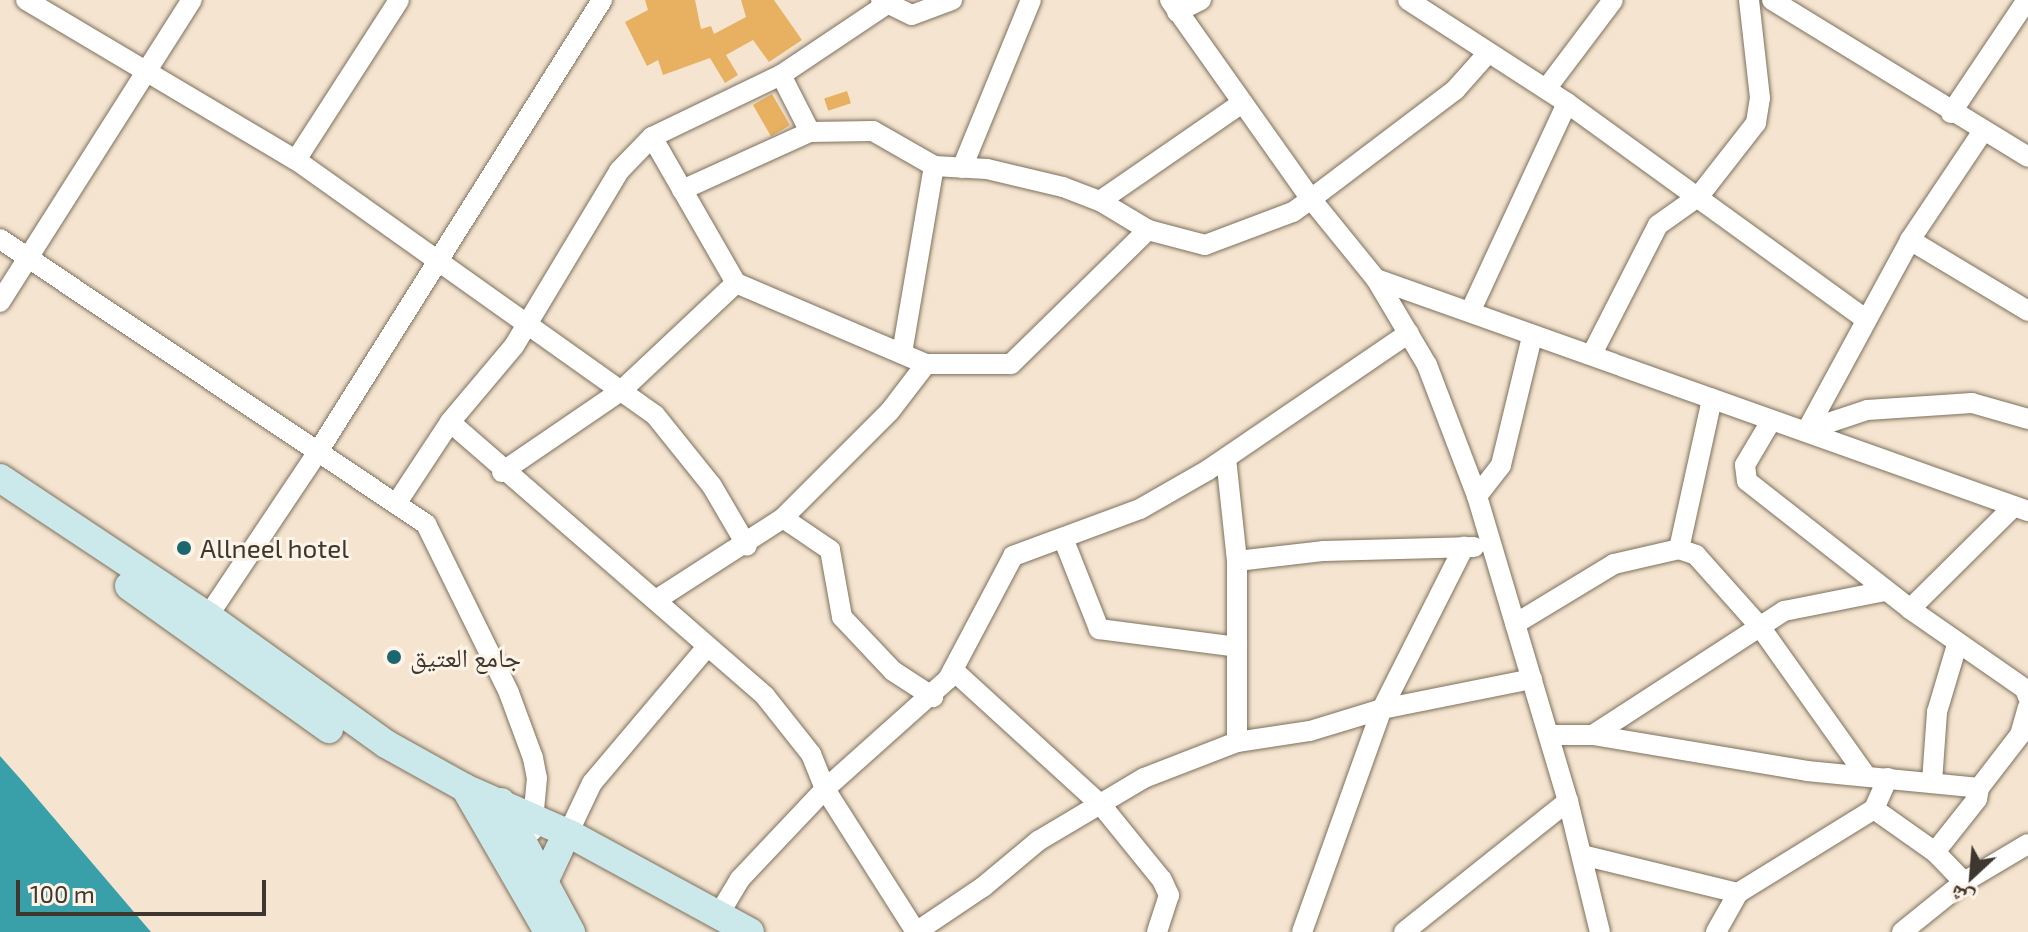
<!DOCTYPE html>
<meta charset="utf-8">
<style>
body{margin:0}
#map{position:relative;width:2028px;height:932px;overflow:hidden;background:#f5e5d0;font-family:"Exo 2","Noto Naskh Arabic",sans-serif}
div>[style]{position:absolute}
.water>*{inset:0;background:#399fa9}
.building>*{inset:0;background:#e8b161;transform-origin:0 0}
.roads{filter:drop-shadow(0 0 2px #7e705d) drop-shadow(0 0 2px #7e705d)}
.street>*{height:20px;margin:-10px;padding:0 10px;transform-origin:10px;border-radius:10px;background:#fff}
.secondary>*{height:28px;margin:-14px;padding:0 14px;transform-origin:14px;border-radius:14px;background:#cbe8eb}
.dots>*{width:22px;height:22px;translate:-50% -50%;box-sizing:border-box;border:4px solid #fdf3e7;border-radius:50%}
span{translate:-50% -50%;white-space:nowrap;text-align:center;line-height:1.15;-webkit-text-stroke:6px #fdf3e7;paint-order:stroke}
.poi-label{font-size:26px;color:#3d372f}
.left{translate:0 -50%;text-align:left}
.north{position:absolute;left:1932px;top:836px;width:80px;height:80px;-webkit-text-stroke:6px #fdf3e7;paint-order:stroke;rotate:206deg;font-size:22px;font-weight:700;line-height:32px;text-align:center;color:#3d372f}
.north::after{content:'';display:block;margin:auto;width:28px;height:36px;background:#3d372f;clip-path:polygon(50% 0,100% 100%,50% 72%,0 100%)}
.scale{position:absolute;left:16px;top:880px;width:250px;height:36px;box-sizing:border-box;border:4px solid #3d372f;border-top:0;padding-left:10px;font-size:24px;line-height:28px;white-space:nowrap;color:#3d372f;-webkit-text-stroke:6px #fdf3e7;paint-order:stroke}
</style>
<div id="map">
<div class="water">
<div style="clip-path:polygon(0 756px,24px 783px,151px 932px,0 932px)"></div>
</div>
<div class="building">
<div style="clip-path:polygon(645px 0,695px 0,701px 29px,711px 26px,714px 34px,746px 17px,741px 0,774px 0,802px 40px,769px 62px,753px 40px,726px 55px,738px 75px,725px 83px,710px 58px,663px 75px,658px 60px,647px 66px,625px 22px,648px 10px)"></div>
<div style="left:847px;top:91px;width:13px;height:24px;rotate:72deg"></div>
<div style="left:772px;top:94px;width:36px;height:22px;rotate:60deg"></div>
</div>
<div class="roads">
<div class="street">
<div style="left:26px;top:0;width:314px;rotate:30.7deg"></div>
<div style="left:296px;top:160px;width:440px;rotate:35.4deg"></div>
<div style="left:655px;top:415px;width:91px;rotate:51.2deg"></div>
<div style="left:712px;top:486px;width:69px;rotate:59.7deg"></div>
<div style="left:881px;top:0;width:34px;rotate:26deg"></div>
<div style="left:912px;top:15px;width:43px;rotate:-20.6deg"></div>
<div style="left:1170px;top:0;width:244px;rotate:54.7deg"></div>
<div style="left:1311px;top:199px;width:103px;rotate:50.9deg"></div>
<div style="left:1376px;top:279px;width:100px;rotate:59.3deg"></div>
<div style="left:1427px;top:365px;width:140px;rotate:69.1deg"></div>
<div style="left:1477px;top:496px;width:318px;rotate:73.4deg"></div>
<div style="left:1568px;top:801px;width:135px;rotate:76.3deg"></div>
<div style="left:1408px;top:0;width:189px;rotate:32.9deg"></div>
<div style="left:1567px;top:103px;width:367px;rotate:35.9deg"></div>
<div style="left:1772px;top:0;width:300px;rotate:31.5deg"></div>
<div style="left:1177px;top:12px;width:27px;rotate:-27deg"></div>
<div style="left:781px;top:75px;width:128px;rotate:-33.8deg"></div>
<div style="left:1546px;top:89px;width:111px;rotate:-53deg"></div>
<div style="left:1951px;top:113px;width:136px;rotate:-56.1deg"></div>
<div style="left:652px;top:137px;width:168px;rotate:60.1deg"></div>
<div style="left:736px;top:283px;width:207px;rotate:23.1deg"></div>
<div style="left:926px;top:364px;width:85px"></div>
<div style="left:1011px;top:364px;width:192px;rotate:-44.4deg"></div>
<div style="left:296px;top:160px;width:190px;rotate:-57.2deg"></div>
<div style="left:962px;top:168px;width:182px;rotate:-67.7deg"></div>
<div style="left:682px;top:190px;width:141px;rotate:-24.4deg"></div>
<div style="left:1100px;top:201px;width:173px;rotate:-34.6deg"></div>
<div style="left:0;top:239px;width:513px;rotate:33.78deg"></div>
<div style="left:426px;top:524px;width:188px;rotate:63.8deg"></div>
<div style="left:509px;top:693px;width:69px;rotate:69.7deg"></div>
<div style="left:533px;top:758px;width:20px;rotate:79deg"></div>
<div style="left:537px;top:778px;width:53px;rotate:95.4deg"></div>
<div style="left:1910px;top:240px;width:138px;rotate:31deg"></div>
<div style="left:1376px;top:279px;width:692px;rotate:19.59deg"></div>
<div style="left:0;top:302px;width:358px;rotate:-57.6deg"></div>
<div style="left:1471px;top:310px;width:228px;rotate:-65.1deg"></div>
<div style="left:902px;top:353px;width:190px;rotate:-80.3deg"></div>
<div style="left:1592px;top:354px;width:145px;rotate:-62.9deg"></div>
<div style="left:1658px;top:225px;width:50px;rotate:-35.3deg"></div>
<div style="left:1699px;top:196px;width:93px;rotate:-52deg"></div>
<div style="left:1756px;top:123px;width:25px;rotate:-81deg"></div>
<div style="left:1760px;top:98px;width:99px;rotate:-96.4deg"></div>
<div style="left:1771px;top:421px;width:51px;rotate:120.6deg"></div>
<div style="left:1745px;top:465px;width:16px;rotate:83deg"></div>
<div style="left:1747px;top:481px;width:207px;rotate:38.1deg"></div>
<div style="left:1910px;top:609px;width:140px;rotate:34.8deg"></div>
<div style="left:2025px;top:689px;width:9px;rotate:69deg"></div>
<div style="left:450px;top:422px;width:417px;rotate:41deg"></div>
<div style="left:765px;top:696px;width:74px;rotate:51.6deg"></div>
<div style="left:811px;top:754px;width:38px;rotate:68deg"></div>
<div style="left:825px;top:789px;width:169px;rotate:57.5deg"></div>
<div style="left:1807px;top:430px;width:216px;rotate:-61.5deg"></div>
<div style="left:1910px;top:240px;width:131px;rotate:-56.2deg"></div>
<div style="left:1807px;top:430px;width:63px;rotate:-18.4deg"></div>
<div style="left:1867px;top:410px;width:105px;rotate:-3.8deg"></div>
<div style="left:1972px;top:403px;width:58px;rotate:15.9deg"></div>
<div style="left:1226px;top:458px;width:104px;rotate:83.9deg"></div>
<div style="left:1237px;top:561px;width:181px;rotate:90deg"></div>
<div style="left:502px;top:472px;width:145px;rotate:-34.3deg"></div>
<div style="left:622px;top:390px;width:156px;rotate:-43.2deg"></div>
<div style="left:1477px;top:496px;width:39px;rotate:-52deg"></div>
<div style="left:1501px;top:465px;width:132px;rotate:-76.4deg"></div>
<div style="left:396px;top:504px;width:98px;rotate:-56.6deg"></div>
<div style="left:450px;top:422px;width:99px;rotate:-49.9deg"></div>
<div style="left:514px;top:346px;width:204px;rotate:-59deg"></div>
<div style="left:619px;top:171px;width:47px;rotate:-45.9deg"></div>
<div style="left:652px;top:137px;width:143px;rotate:-25.7deg"></div>
<div style="left:781px;top:75px;width:64px;rotate:63deg"></div>
<div style="left:810px;top:132px;width:63px;rotate:-0.9deg"></div>
<div style="left:873px;top:131px;width:70px;rotate:29.8deg"></div>
<div style="left:934px;top:166px;width:53px;rotate:3.2deg"></div>
<div style="left:987px;top:169px;width:78px;rotate:13.3deg"></div>
<div style="left:1063px;top:187px;width:40px;rotate:21deg"></div>
<div style="left:1100px;top:201px;width:56px;rotate:31.1deg"></div>
<div style="left:1148px;top:230px;width:59px;rotate:14.7deg"></div>
<div style="left:1205px;top:245px;width:94px;rotate:-20.6deg"></div>
<div style="left:1293px;top:212px;width:22px;rotate:-36deg"></div>
<div style="left:1311px;top:199px;width:181px;rotate:-37.1deg"></div>
<div style="left:1455px;top:90px;width:50px;rotate:-48.3deg"></div>
<div style="left:783px;top:518px;width:57px;rotate:34.2deg"></div>
<div style="left:830px;top:550px;width:68px;rotate:79.8deg"></div>
<div style="left:842px;top:617px;width:74px;rotate:46.6deg"></div>
<div style="left:893px;top:671px;width:48px;rotate:33deg"></div>
<div style="left:1063px;top:538px;width:98px;rotate:68.4deg"></div>
<div style="left:1099px;top:629px;width:139px;rotate:7.4deg"></div>
<div style="left:1679px;top:549px;width:154px;rotate:-77.6deg"></div>
<div style="left:1237px;top:561px;width:88px;rotate:-6.6deg"></div>
<div style="left:1324px;top:551px;width:150px;rotate:-1.5deg"></div>
<div style="left:656px;top:600px;width:151px;rotate:-32.8deg"></div>
<div style="left:783px;top:518px;width:151px;rotate:-45deg"></div>
<div style="left:890px;top:411px;width:59px;rotate:-52.5deg"></div>
<div style="left:1910px;top:609px;width:146px;rotate:-44.7deg"></div>
<div style="left:208px;top:616px;width:200px;rotate:-56.2deg"></div>
<div style="left:319px;top:450px;width:532px;rotate:-57.83deg"></div>
<div style="left:1515px;top:624px;width:116px;rotate:-31.2deg"></div>
<div style="left:1614px;top:564px;width:67px;rotate:-13deg"></div>
<div style="left:1679px;top:549px;width:18px;rotate:19deg"></div>
<div style="left:1696px;top:555px;width:98px;rotate:48.3deg"></div>
<div style="left:1761px;top:628px;width:178px;rotate:54.6deg"></div>
<div style="left:953px;top:670px;width:202px;rotate:42.4deg"></div>
<div style="left:1102px;top:806px;width:95px;rotate:51deg"></div>
<div style="left:1162px;top:880px;width:17px;rotate:65deg"></div>
<div style="left:1169px;top:895px;width:39px;rotate:108deg"></div>
<div style="left:1549px;top:735px;width:44px"></div>
<div style="left:1593px;top:735px;width:228px;rotate:-33deg"></div>
<div style="left:1784px;top:611px;width:103px;rotate:-11.2deg"></div>
<div style="left:1593px;top:735px;width:217px;rotate:9.5deg"></div>
<div style="left:1807px;top:771px;width:173px;rotate:5.6deg"></div>
<div style="left:1979px;top:788px;width:67px;rotate:-52.3deg"></div>
<div style="left:2020px;top:735px;width:29px;rotate:-74deg"></div>
<div style="left:1932px;top:782px;width:70px;rotate:-85.9deg"></div>
<div style="left:1937px;top:712px;width:70px;rotate:-73.4deg"></div>
<div style="left:1874px;top:809px;width:75px;rotate:35.2deg"></div>
<div style="left:1935px;top:852px;width:42px;rotate:46deg"></div>
<div style="left:564px;top:842px;width:65px;rotate:-64.6deg"></div>
<div style="left:592px;top:783px;width:178px;rotate:-49.8deg"></div>
<div style="left:1935px;top:852px;width:68px;rotate:-51.6deg"></div>
<div style="left:1977px;top:799px;width:11px;rotate:-80deg"></div>
<div style="left:1582px;top:855px;width:161px;rotate:13.7deg"></div>
<div style="left:719px;top:914px;width:41px;rotate:-59deg"></div>
<div style="left:740px;top:879px;width:124px;rotate:-46.6deg"></div>
<div style="left:825px;top:789px;width:165px;rotate:-41.8deg"></div>
<div style="left:948px;top:679px;width:139px;rotate:-62.1deg"></div>
<div style="left:1013px;top:556px;width:135px;rotate:-20.3deg"></div>
<div style="left:1140px;top:509px;width:78px;rotate:-29.8deg"></div>
<div style="left:1208px;top:470px;width:243px;rotate:-34.3deg"></div>
<div style="left:916px;top:932px;width:81px;rotate:-33.9deg"></div>
<div style="left:983px;top:887px;width:72px;rotate:-39.9deg"></div>
<div style="left:1038px;top:841px;width:123px;rotate:-30.7deg"></div>
<div style="left:1144px;top:778px;width:100px;rotate:-21.2deg"></div>
<div style="left:1237px;top:742px;width:74px;rotate:-8.6deg"></div>
<div style="left:1310px;top:731px;width:75px;rotate:-17deg"></div>
<div style="left:1382px;top:709px;width:153px;rotate:-11.3deg"></div>
<div style="left:1302px;top:932px;width:237px;rotate:-70.3deg"></div>
<div style="left:1382px;top:709px;width:182px;rotate:-63.2deg"></div>
<div style="left:1404px;top:932px;width:210px;rotate:-38.6deg"></div>
<div style="left:1716px;top:932px;width:45px;rotate:-60.6deg"></div>
<div style="left:1738px;top:893px;width:160px;rotate:-31.7deg"></div>
<div style="left:1874px;top:809px;width:34px;rotate:-66deg"></div>
<div style="left:1902px;top:932px;width:80px;rotate:-38.9deg"></div>
<div style="left:1964px;top:882px;width:74px;rotate:-30.7deg"></div>
</div>
<div class="secondary">
<div style="left:0;top:478px;width:250px;rotate:33.6deg"></div>
<div style="left:208px;top:616px;width:219px;rotate:35.7deg"></div>
<div style="left:386px;top:744px;width:90px;rotate:29.1deg"></div>
<div style="left:465px;top:788px;width:115px;rotate:23.7deg"></div>
<div style="left:570px;top:834px;width:205px;rotate:28.6deg"></div>
<div style="left:129px;top:586px;width:246px;rotate:35.6deg"></div>
<div style="left:465px;top:788px;width:166px;rotate:60deg"></div>
<div style="left:501px;top:802px;width:148px;rotate:61.7deg"></div>
<div style="left:543px;top:884px;width:40px;rotate:-65deg"></div>
</div>
</div>
<div class="dots">
<div style="left:184px;top:548px;background:#1b676f"></div>
<div style="left:394px;top:657px;background:#1b676f"></div>
</div>
<div class="poi-label">
<span class="left" style="left:200px;top:548px">Allneel hotel</span>
<span class="left" style="left:410px;top:657px">جامع العتيق</span>
</div>
<div class="north">ش</div>
<div class="scale">100 m</div>
</div>
